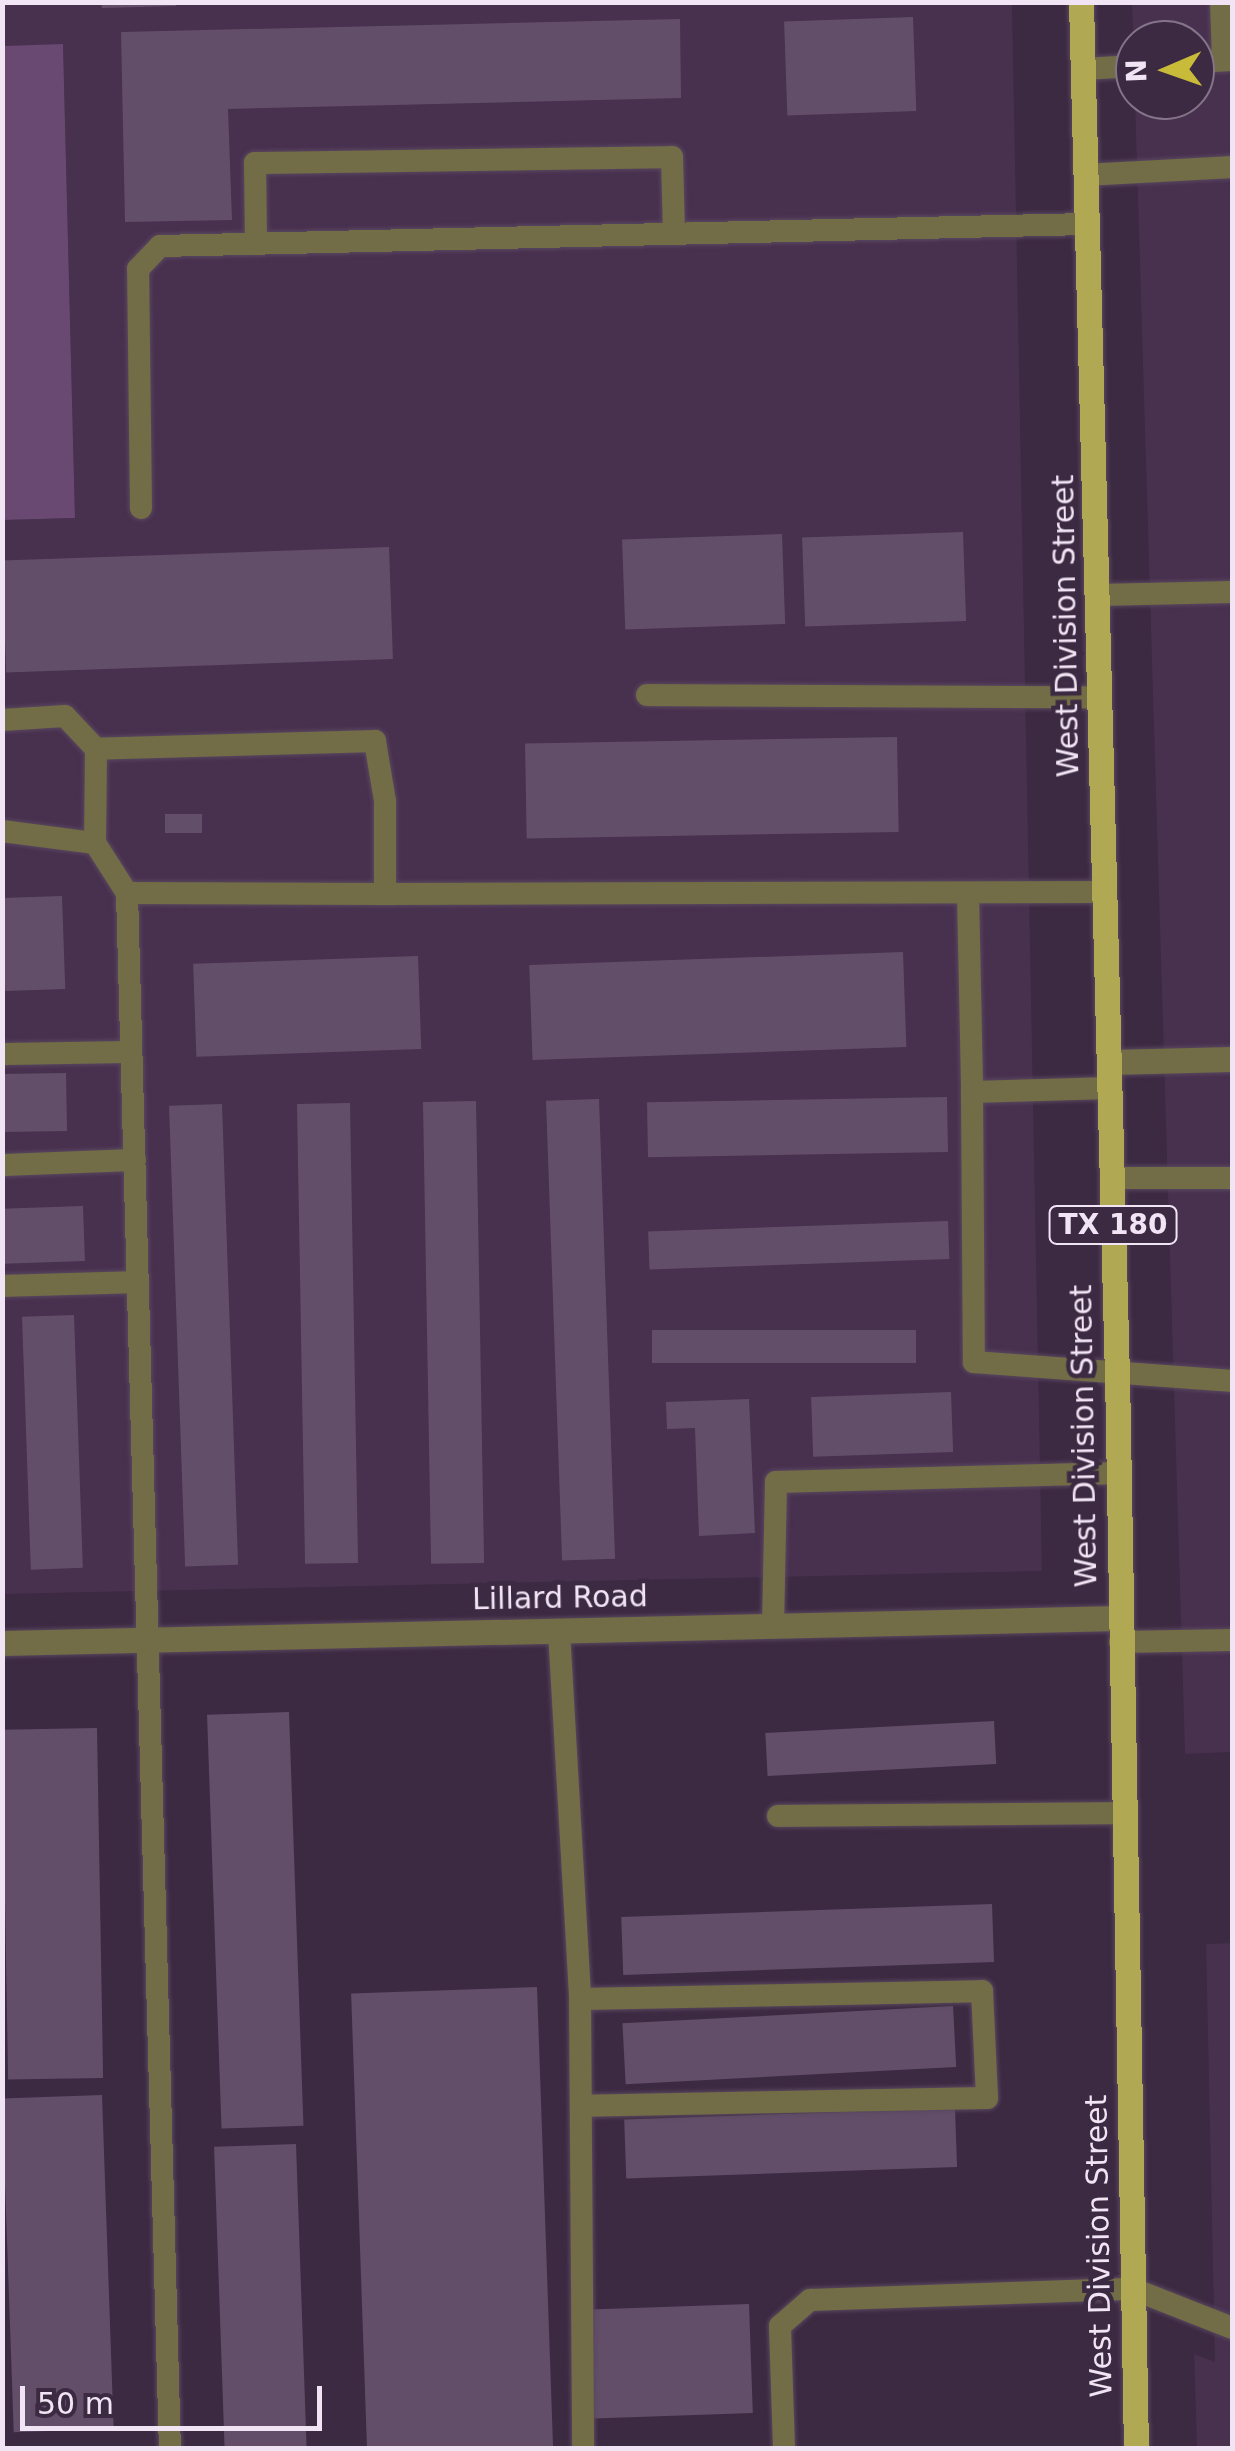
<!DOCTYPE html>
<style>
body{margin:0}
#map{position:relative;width:1235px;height:2451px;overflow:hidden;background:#3c2942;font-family:"DejaVu Sans",sans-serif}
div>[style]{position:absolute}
.built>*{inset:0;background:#48304f}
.green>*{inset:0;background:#694872}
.building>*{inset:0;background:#634e69;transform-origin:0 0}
.roads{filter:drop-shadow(0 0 2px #59475e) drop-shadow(0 0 2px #59475e)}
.service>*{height:22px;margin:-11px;padding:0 11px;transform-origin:11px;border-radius:11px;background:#726d46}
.minor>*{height:25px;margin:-12.5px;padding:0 12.5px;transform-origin:12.5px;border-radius:12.5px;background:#726d46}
.primary>*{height:25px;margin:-12.5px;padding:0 12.5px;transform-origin:12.5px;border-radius:12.5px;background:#b1a854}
span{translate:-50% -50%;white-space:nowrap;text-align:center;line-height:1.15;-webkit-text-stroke:9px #3c2942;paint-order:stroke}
.shield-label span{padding:2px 8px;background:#3c2942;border:2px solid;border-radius:8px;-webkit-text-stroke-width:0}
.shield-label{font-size:28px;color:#f1e4f4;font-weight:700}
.street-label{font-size:30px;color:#f1e4f4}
.frame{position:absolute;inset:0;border:5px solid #f1e4f4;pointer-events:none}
.north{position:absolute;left:1115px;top:20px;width:100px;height:100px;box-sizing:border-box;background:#3c2942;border:2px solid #847489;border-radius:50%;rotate:268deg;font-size:28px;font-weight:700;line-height:40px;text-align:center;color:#f1e4f4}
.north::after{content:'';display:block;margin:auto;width:35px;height:45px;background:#c9bb3a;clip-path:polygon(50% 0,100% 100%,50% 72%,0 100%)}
.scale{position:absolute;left:20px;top:2386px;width:302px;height:45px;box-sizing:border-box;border:5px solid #f1e4f4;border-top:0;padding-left:12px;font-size:30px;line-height:35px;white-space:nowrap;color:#f1e4f4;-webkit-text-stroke:8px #3c2942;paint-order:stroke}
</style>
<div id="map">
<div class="built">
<div style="clip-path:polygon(3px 3px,1012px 3px,1042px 1571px,3px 1594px,2px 520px,75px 518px,63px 45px,3px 46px)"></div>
<div style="clip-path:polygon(1132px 3px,1232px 3px,1232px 1752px,1185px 1754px,1135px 100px,1195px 100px,1195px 40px,1135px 40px,1135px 92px)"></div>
<div style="clip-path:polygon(1232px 1943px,1232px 2448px,1197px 2448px,1194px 2354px,1215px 2362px,1206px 1944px)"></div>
</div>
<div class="green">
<div style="clip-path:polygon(63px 44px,75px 518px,3px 520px,3px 46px)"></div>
</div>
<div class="building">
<div style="clip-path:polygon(101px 2px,176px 2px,176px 6px,102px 8px)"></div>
<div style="left:913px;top:17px;width:94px;height:129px;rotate:88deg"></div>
<div style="clip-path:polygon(680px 19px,681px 98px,228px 109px,232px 220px,125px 222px,121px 32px)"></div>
<div style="left:963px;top:532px;width:89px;height:161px;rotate:88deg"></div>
<div style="left:782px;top:534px;width:90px;height:160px;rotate:88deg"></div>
<div style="left:389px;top:547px;width:112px;height:387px;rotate:88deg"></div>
<div style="left:897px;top:737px;width:95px;height:372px;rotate:89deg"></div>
<div style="left:202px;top:814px;width:19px;height:37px;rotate:90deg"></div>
<div style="left:62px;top:896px;width:93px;height:60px;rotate:88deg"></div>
<div style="left:903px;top:952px;width:95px;height:374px;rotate:88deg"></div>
<div style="left:418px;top:956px;width:93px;height:225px;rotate:88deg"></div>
<div style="left:66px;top:1073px;width:58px;height:64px;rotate:89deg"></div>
<div style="left:947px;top:1097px;width:55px;height:300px;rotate:89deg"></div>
<div style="left:599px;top:1099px;width:460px;height:53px;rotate:88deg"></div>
<div style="left:476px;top:1101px;width:462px;height:53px;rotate:89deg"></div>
<div style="left:350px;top:1103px;width:460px;height:53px;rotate:89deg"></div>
<div style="left:222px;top:1104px;width:461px;height:53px;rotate:88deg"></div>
<div style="left:83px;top:1206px;width:55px;height:81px;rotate:88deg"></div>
<div style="left:948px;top:1221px;width:38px;height:300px;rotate:88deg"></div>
<div style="left:74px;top:1315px;width:253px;height:52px;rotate:88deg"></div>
<div style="left:916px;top:1330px;width:33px;height:264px;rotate:90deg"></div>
<div style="left:951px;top:1392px;width:60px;height:140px;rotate:88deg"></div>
<div style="clip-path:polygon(749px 1399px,755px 1533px,699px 1536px,695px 1428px,667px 1429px,666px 1402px)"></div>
<div style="left:289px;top:1712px;width:414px;height:82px;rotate:88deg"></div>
<div style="left:994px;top:1721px;width:43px;height:229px;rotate:87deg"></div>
<div style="left:97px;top:1728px;width:350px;height:95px;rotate:89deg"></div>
<div style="left:992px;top:1904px;width:58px;height:371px;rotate:88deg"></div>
<div style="left:537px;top:1987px;width:461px;height:186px;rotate:88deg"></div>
<div style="left:953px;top:2006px;width:61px;height:331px;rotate:87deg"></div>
<div style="left:102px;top:2095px;width:334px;height:100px;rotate:88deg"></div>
<div style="left:955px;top:2108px;width:59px;height:331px;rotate:88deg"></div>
<div style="left:296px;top:2144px;width:304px;height:82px;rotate:88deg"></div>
<div style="left:749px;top:2304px;width:109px;height:159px;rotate:88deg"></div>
</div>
<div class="roads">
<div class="service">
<div style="left:1221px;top:2px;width:58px;rotate:88deg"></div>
<div style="left:1195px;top:62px;width:37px;rotate:-3deg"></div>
<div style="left:1083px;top:69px;width:52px;rotate:-3.3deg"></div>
<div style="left:1086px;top:175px;width:146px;rotate:-3.1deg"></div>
<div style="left:256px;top:244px;width:81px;rotate:-90.7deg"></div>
<div style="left:255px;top:163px;width:417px;rotate:-0.8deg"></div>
<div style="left:672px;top:157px;width:77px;rotate:88.5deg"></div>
<div style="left:141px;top:508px;width:239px;rotate:-90.7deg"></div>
<div style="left:138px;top:269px;width:32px;rotate:-46deg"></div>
<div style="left:160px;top:246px;width:927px;rotate:-1.36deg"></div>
<div style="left:1098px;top:595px;width:134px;rotate:-1.3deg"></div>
<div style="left:647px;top:695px;width:453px;rotate:0.3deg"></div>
<div style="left:2px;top:720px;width:63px;rotate:-3.6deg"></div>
<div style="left:65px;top:716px;width:45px;rotate:46.8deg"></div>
<div style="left:2px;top:831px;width:94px;rotate:7.4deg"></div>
<div style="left:127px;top:893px;width:1556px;rotate:88.42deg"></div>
<div style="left:968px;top:893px;width:199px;rotate:88.8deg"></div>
<div style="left:385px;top:894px;width:93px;rotate:-90deg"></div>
<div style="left:385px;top:801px;width:61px;rotate:-99.5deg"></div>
<div style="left:375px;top:741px;width:279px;rotate:178.4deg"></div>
<div style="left:96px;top:749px;width:94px;rotate:90.6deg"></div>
<div style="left:95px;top:843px;width:59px;rotate:57.4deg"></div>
<div style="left:127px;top:893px;width:258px;rotate:0.2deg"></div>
<div style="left:385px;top:894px;width:720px;rotate:-0.16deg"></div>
<div style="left:2px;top:1054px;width:129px;rotate:-0.9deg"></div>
<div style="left:1110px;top:1088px;width:138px;rotate:178.3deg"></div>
<div style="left:972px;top:1092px;width:270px;rotate:89.6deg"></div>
<div style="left:974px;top:1362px;width:259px;rotate:4.2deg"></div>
<div style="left:2px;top:1165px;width:133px;rotate:-2.2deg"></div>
<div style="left:1112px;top:1178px;width:120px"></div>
<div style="left:2px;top:1286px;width:136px;rotate:-1.7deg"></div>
<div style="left:773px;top:1626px;width:144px;rotate:-88.8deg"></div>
<div style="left:776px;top:1482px;width:343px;rotate:-1.5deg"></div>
<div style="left:559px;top:1631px;width:369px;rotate:86.7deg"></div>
<div style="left:580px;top:1999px;width:449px;rotate:89.6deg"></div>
<div style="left:1120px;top:1642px;width:112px;rotate:-1deg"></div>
<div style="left:778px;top:1816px;width:346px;rotate:-0.5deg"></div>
<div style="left:580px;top:1999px;width:402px;rotate:-1.1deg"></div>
<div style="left:982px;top:1991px;width:107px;rotate:87.3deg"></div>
<div style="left:987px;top:2098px;width:404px;rotate:178.9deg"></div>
<div style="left:784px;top:2448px;width:122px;rotate:-91.9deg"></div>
<div style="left:780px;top:2326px;width:40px;rotate:-41deg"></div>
<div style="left:810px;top:2300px;width:323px;rotate:-2deg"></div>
<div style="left:1133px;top:2289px;width:106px;rotate:21.5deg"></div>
</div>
<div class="minor">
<div style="left:1109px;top:1062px;width:123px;rotate:-1.4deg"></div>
<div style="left:2px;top:1643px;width:1117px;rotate:-1.28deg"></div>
</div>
<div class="primary">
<div style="left:1081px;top:2px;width:1371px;rotate:88.5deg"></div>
<div style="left:1117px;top:1373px;width:1075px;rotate:88.99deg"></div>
</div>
</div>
<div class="shield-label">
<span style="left:1113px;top:1225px">TX 180</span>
</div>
<div class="street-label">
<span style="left:1066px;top:626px;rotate:-91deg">West Division Street</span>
<span style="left:1084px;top:1436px;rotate:-91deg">West Division Street</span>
<span style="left:560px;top:1598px;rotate:-1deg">Lillard Road</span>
<span style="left:1099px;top:2246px;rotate:-91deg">West Division Street</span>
</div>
<div class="frame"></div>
<div class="north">N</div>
<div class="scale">50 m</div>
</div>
